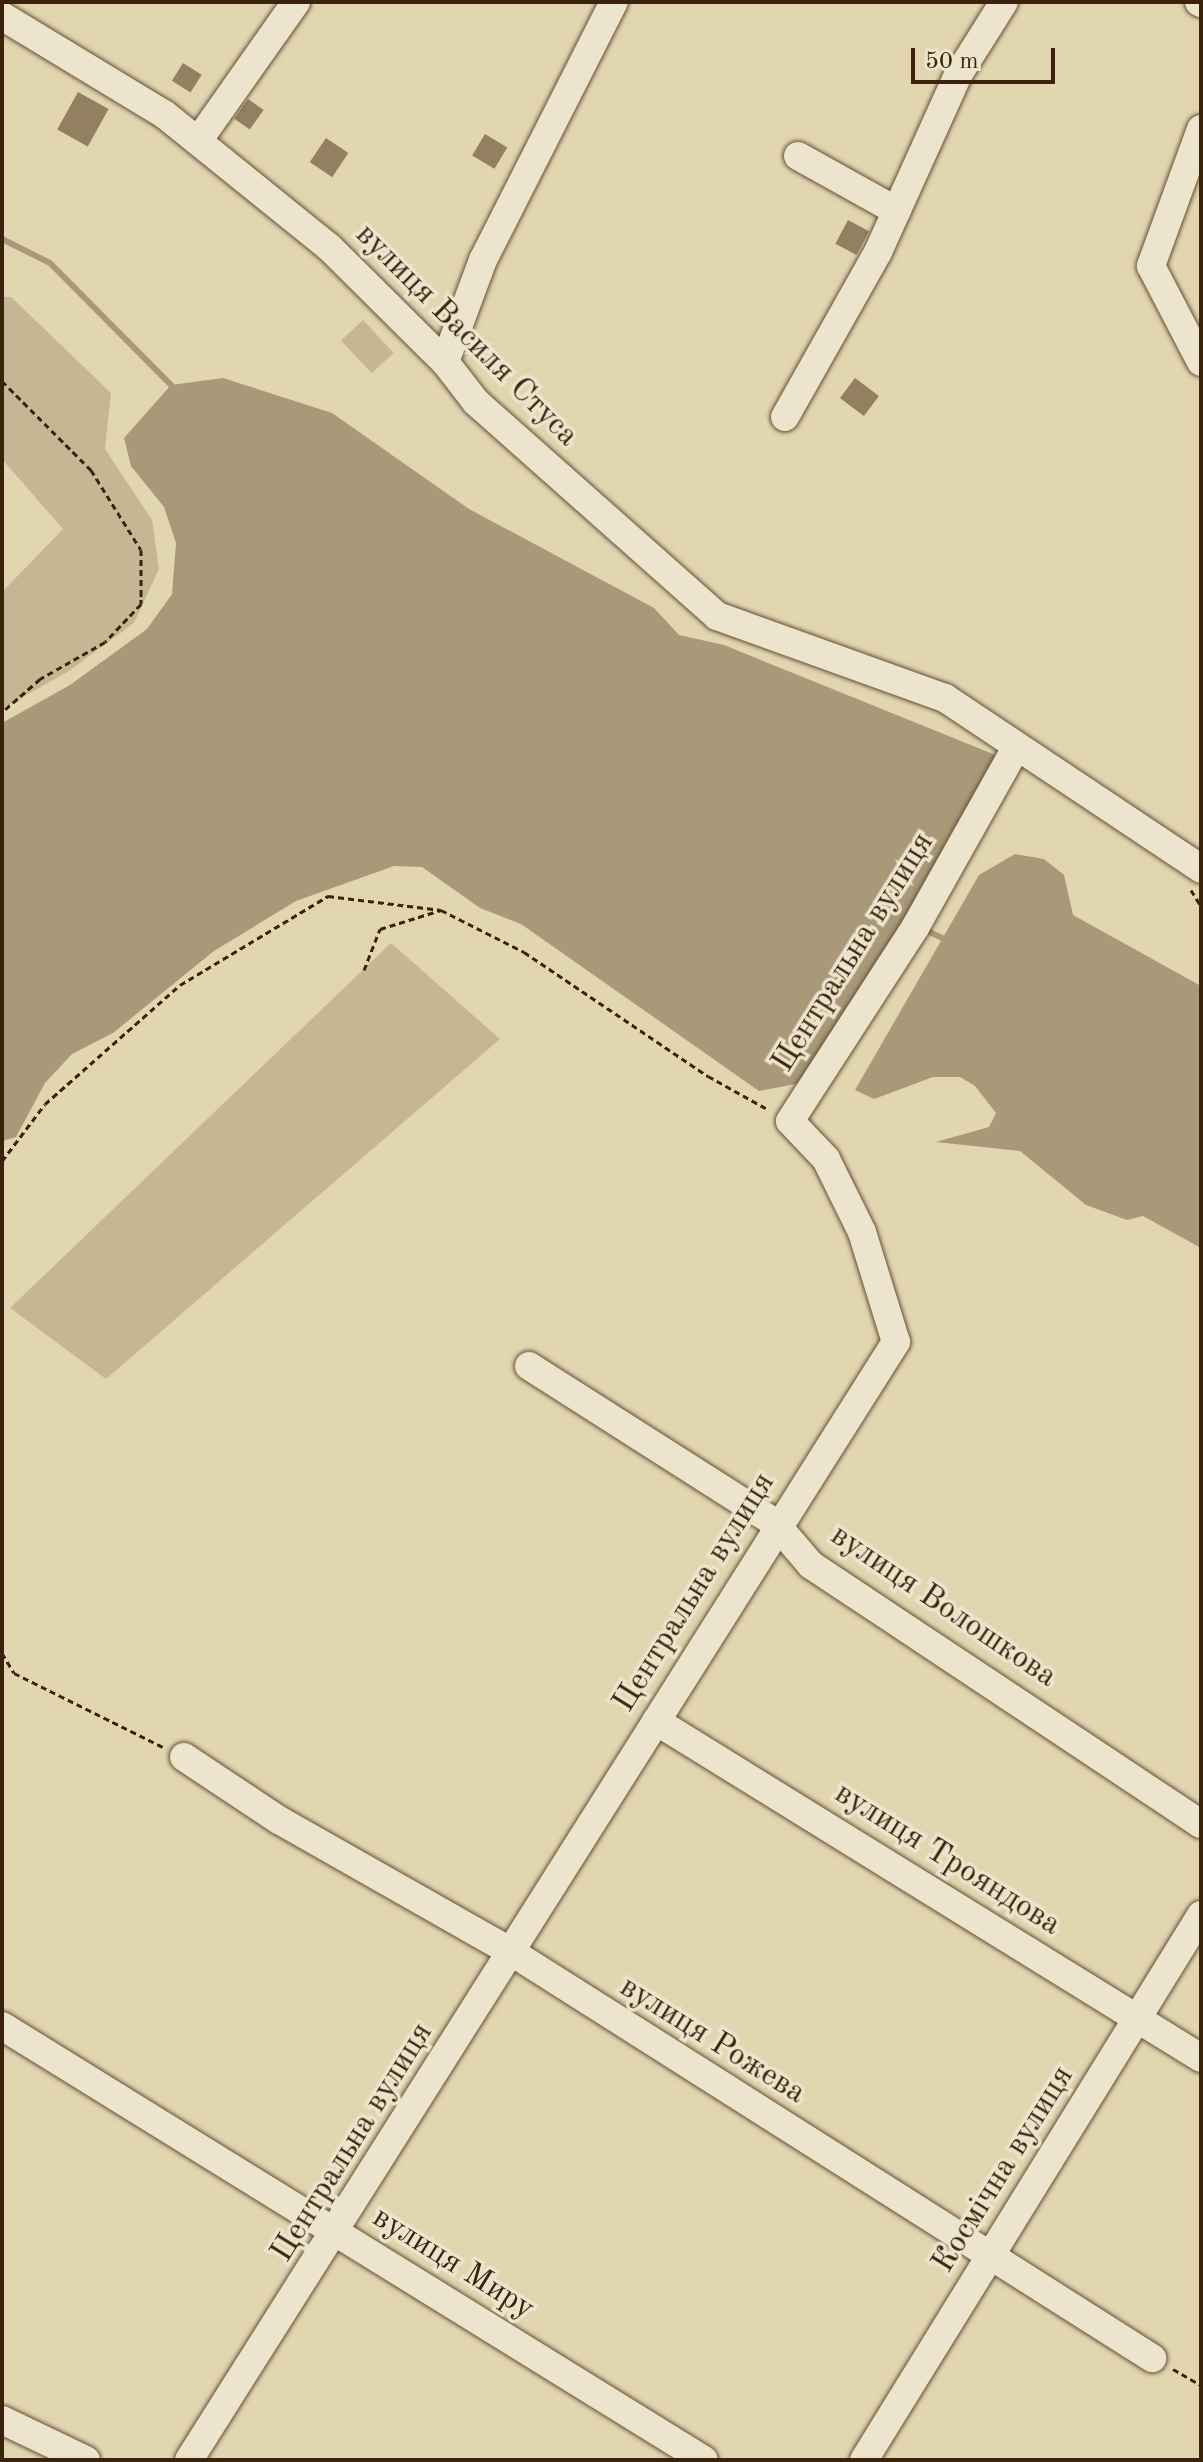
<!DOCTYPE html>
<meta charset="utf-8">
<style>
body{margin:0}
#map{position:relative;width:1203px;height:2462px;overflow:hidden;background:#e2d6b0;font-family:"Old Standard TT",serif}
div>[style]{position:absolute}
.green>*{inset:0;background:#c6b794;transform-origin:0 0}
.water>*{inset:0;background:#a99978}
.stream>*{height:6px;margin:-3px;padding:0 3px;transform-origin:3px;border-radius:3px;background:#a99978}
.building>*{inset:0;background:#928060;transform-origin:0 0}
.path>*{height:3px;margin-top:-1.5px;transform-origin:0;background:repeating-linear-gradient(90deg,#3b220a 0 6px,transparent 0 10px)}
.roads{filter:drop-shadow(0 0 2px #654f34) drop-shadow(0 0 2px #654f34)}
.minor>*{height:28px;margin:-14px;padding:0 14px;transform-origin:14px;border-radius:14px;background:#ece4cc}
span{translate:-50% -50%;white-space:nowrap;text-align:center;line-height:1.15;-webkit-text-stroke:7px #ece4cc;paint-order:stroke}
.street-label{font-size:32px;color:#3b220a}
.frame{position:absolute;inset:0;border:4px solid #3b220a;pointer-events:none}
.scale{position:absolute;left:911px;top:48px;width:144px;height:36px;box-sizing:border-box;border:4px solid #3b220a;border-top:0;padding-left:10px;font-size:24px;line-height:28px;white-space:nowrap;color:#3b220a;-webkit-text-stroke:6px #ece4cc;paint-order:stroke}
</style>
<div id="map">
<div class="green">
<div style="clip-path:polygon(2px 297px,11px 297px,111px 393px,105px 449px,152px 520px,159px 569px,134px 623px,69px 671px,2px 709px,2px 592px,63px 529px,2px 459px)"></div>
<div style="left:363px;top:320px;width:45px;height:30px;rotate:47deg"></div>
<div style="clip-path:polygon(391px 943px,500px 1039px,106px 1379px,10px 1308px)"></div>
</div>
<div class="water">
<div style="clip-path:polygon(223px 378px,332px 413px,469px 509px,654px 608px,679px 635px,724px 645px,1003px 758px,816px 1080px,759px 1091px,521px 924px,480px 908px,422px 867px,394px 866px,296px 901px,214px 951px,113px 1033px,72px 1054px,45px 1083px,16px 1137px,2px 1141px,2px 723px,70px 685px,147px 629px,172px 594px,176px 543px,164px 507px,131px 466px,124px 438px,171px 385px)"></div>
<div style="clip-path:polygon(1015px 854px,1044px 859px,1064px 875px,1073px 915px,1201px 986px,1201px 1248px,1143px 1216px,1127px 1220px,1086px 1205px,1020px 1151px,936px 1142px,989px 1127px,996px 1113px,975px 1086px,960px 1077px,933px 1077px,874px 1099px,855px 1090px,979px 875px)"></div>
</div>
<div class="stream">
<div style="left:2px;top:239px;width:54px;rotate:26.6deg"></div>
<div style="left:50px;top:263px;width:172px;rotate:45.2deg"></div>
<div style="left:923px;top:929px;width:21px;rotate:25deg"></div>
</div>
<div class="building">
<div style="left:183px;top:63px;width:22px;height:21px;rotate:32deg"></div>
<div style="left:78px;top:92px;width:35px;height:43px;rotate:29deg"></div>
<div style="left:248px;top:99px;width:19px;height:24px;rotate:35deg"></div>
<div style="left:485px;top:134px;width:26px;height:25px;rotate:31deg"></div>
<div style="left:326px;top:138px;width:27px;height:29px;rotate:34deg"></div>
<div style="left:848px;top:220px;width:24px;height:27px;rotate:28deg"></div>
<div style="left:855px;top:378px;width:30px;height:25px;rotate:37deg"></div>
</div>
<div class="path">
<div style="left:2px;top:381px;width:126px;rotate:45deg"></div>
<div style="left:91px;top:470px;width:94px;rotate:58deg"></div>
<div style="left:141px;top:550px;width:54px;rotate:90deg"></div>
<div style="left:141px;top:604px;width:52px;rotate:133.5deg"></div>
<div style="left:105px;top:642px;width:75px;rotate:150.4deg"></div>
<div style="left:40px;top:679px;width:50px;rotate:139deg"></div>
<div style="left:1191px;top:890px;width:19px;rotate:58deg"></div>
<div style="left:364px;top:970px;width:44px;rotate:-68.7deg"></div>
<div style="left:380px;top:929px;width:64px;rotate:-17.3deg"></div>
<div style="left:441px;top:910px;width:93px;rotate:26.8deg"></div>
<div style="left:524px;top:952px;width:222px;rotate:34deg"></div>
<div style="left:708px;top:1076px;width:70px;rotate:29.1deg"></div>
<div style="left:2px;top:1161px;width:71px;rotate:-53deg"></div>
<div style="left:45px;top:1104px;width:180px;rotate:-41.4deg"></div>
<div style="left:180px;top:985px;width:173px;rotate:-31deg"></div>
<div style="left:328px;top:896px;width:114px;rotate:7.1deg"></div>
<div style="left:2px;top:1653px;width:23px;rotate:59deg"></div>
<div style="left:14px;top:1673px;width:166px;rotate:26.4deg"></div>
<div style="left:1173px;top:2369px;width:32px;rotate:30deg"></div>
</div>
<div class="roads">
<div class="minor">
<div style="left:1199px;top:2px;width:2px;rotate:27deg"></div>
<div style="left:2px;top:16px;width:189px;rotate:31.2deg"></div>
<div style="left:164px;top:114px;width:212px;rotate:38.9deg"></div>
<div style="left:329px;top:247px;width:163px;rotate:44.8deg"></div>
<div style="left:445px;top:362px;width:51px;rotate:52.2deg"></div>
<div style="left:476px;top:402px;width:322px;rotate:41.6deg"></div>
<div style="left:717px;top:616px;width:242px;rotate:19.8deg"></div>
<div style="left:945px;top:698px;width:308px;rotate:33.7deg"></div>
<div style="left:1201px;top:129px;width:146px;rotate:110.1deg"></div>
<div style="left:1151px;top:266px;width:108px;rotate:62.5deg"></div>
<div style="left:198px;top:141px;width:170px;rotate:-54.8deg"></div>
<div style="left:798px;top:156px;width:113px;rotate:29.1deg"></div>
<div style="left:445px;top:362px;width:109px;rotate:-69.6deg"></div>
<div style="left:483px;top:260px;width:289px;rotate:-63.1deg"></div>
<div style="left:785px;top:417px;width:189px;rotate:-60.6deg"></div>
<div style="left:878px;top:252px;width:194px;rotate:-65.7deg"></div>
<div style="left:958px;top:75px;width:86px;rotate:-57.8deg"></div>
<div style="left:529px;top:1366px;width:292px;rotate:32.5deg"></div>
<div style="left:775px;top:1523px;width:55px;rotate:49.4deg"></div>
<div style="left:811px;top:1565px;width:468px;rotate:33.6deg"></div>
<div style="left:656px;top:1721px;width:641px;rotate:31.73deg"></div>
<div style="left:184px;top:1757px;width:114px;rotate:33.6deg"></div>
<div style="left:279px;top:1820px;width:269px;rotate:29.6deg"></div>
<div style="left:513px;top:1953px;width:757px;rotate:32.37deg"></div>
<div style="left:2px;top:2026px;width:825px;rotate:31.73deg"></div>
<div style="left:2px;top:2420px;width:93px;rotate:25.5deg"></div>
<div style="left:189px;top:2460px;width:1323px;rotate:-57.69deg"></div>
<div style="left:896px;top:1342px;width:115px;rotate:-107.2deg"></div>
<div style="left:862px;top:1232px;width:81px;rotate:-116.3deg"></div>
<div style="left:826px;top:1159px;width:52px;rotate:-133.5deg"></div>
<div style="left:790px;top:1121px;width:232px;rotate:-57.1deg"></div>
<div style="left:916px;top:926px;width:204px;rotate:-60.7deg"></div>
<div style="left:864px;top:2460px;width:641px;rotate:-58.27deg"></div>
</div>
</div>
<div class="street-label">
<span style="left:466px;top:336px;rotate:45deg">вулиця Василя Стуса</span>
<span style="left:854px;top:953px;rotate:-58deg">Центральна вулиця</span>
<span style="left:695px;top:1593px;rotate:-58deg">Центральна вулиця</span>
<span style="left:943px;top:1607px;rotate:34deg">вулиця Волошкова</span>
<span style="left:947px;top:1860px;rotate:32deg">вулиця Трояндова</span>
<span style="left:712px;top:2041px;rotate:32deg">вулиця Рожева</span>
<span style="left:353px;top:2143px;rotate:-58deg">Центральна вулиця</span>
<span style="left:1004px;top:2170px;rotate:-58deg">Космічна вулиця</span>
<span style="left:453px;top:2264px;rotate:32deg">вулиця Миру</span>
</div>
<div class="frame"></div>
<div class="scale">50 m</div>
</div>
